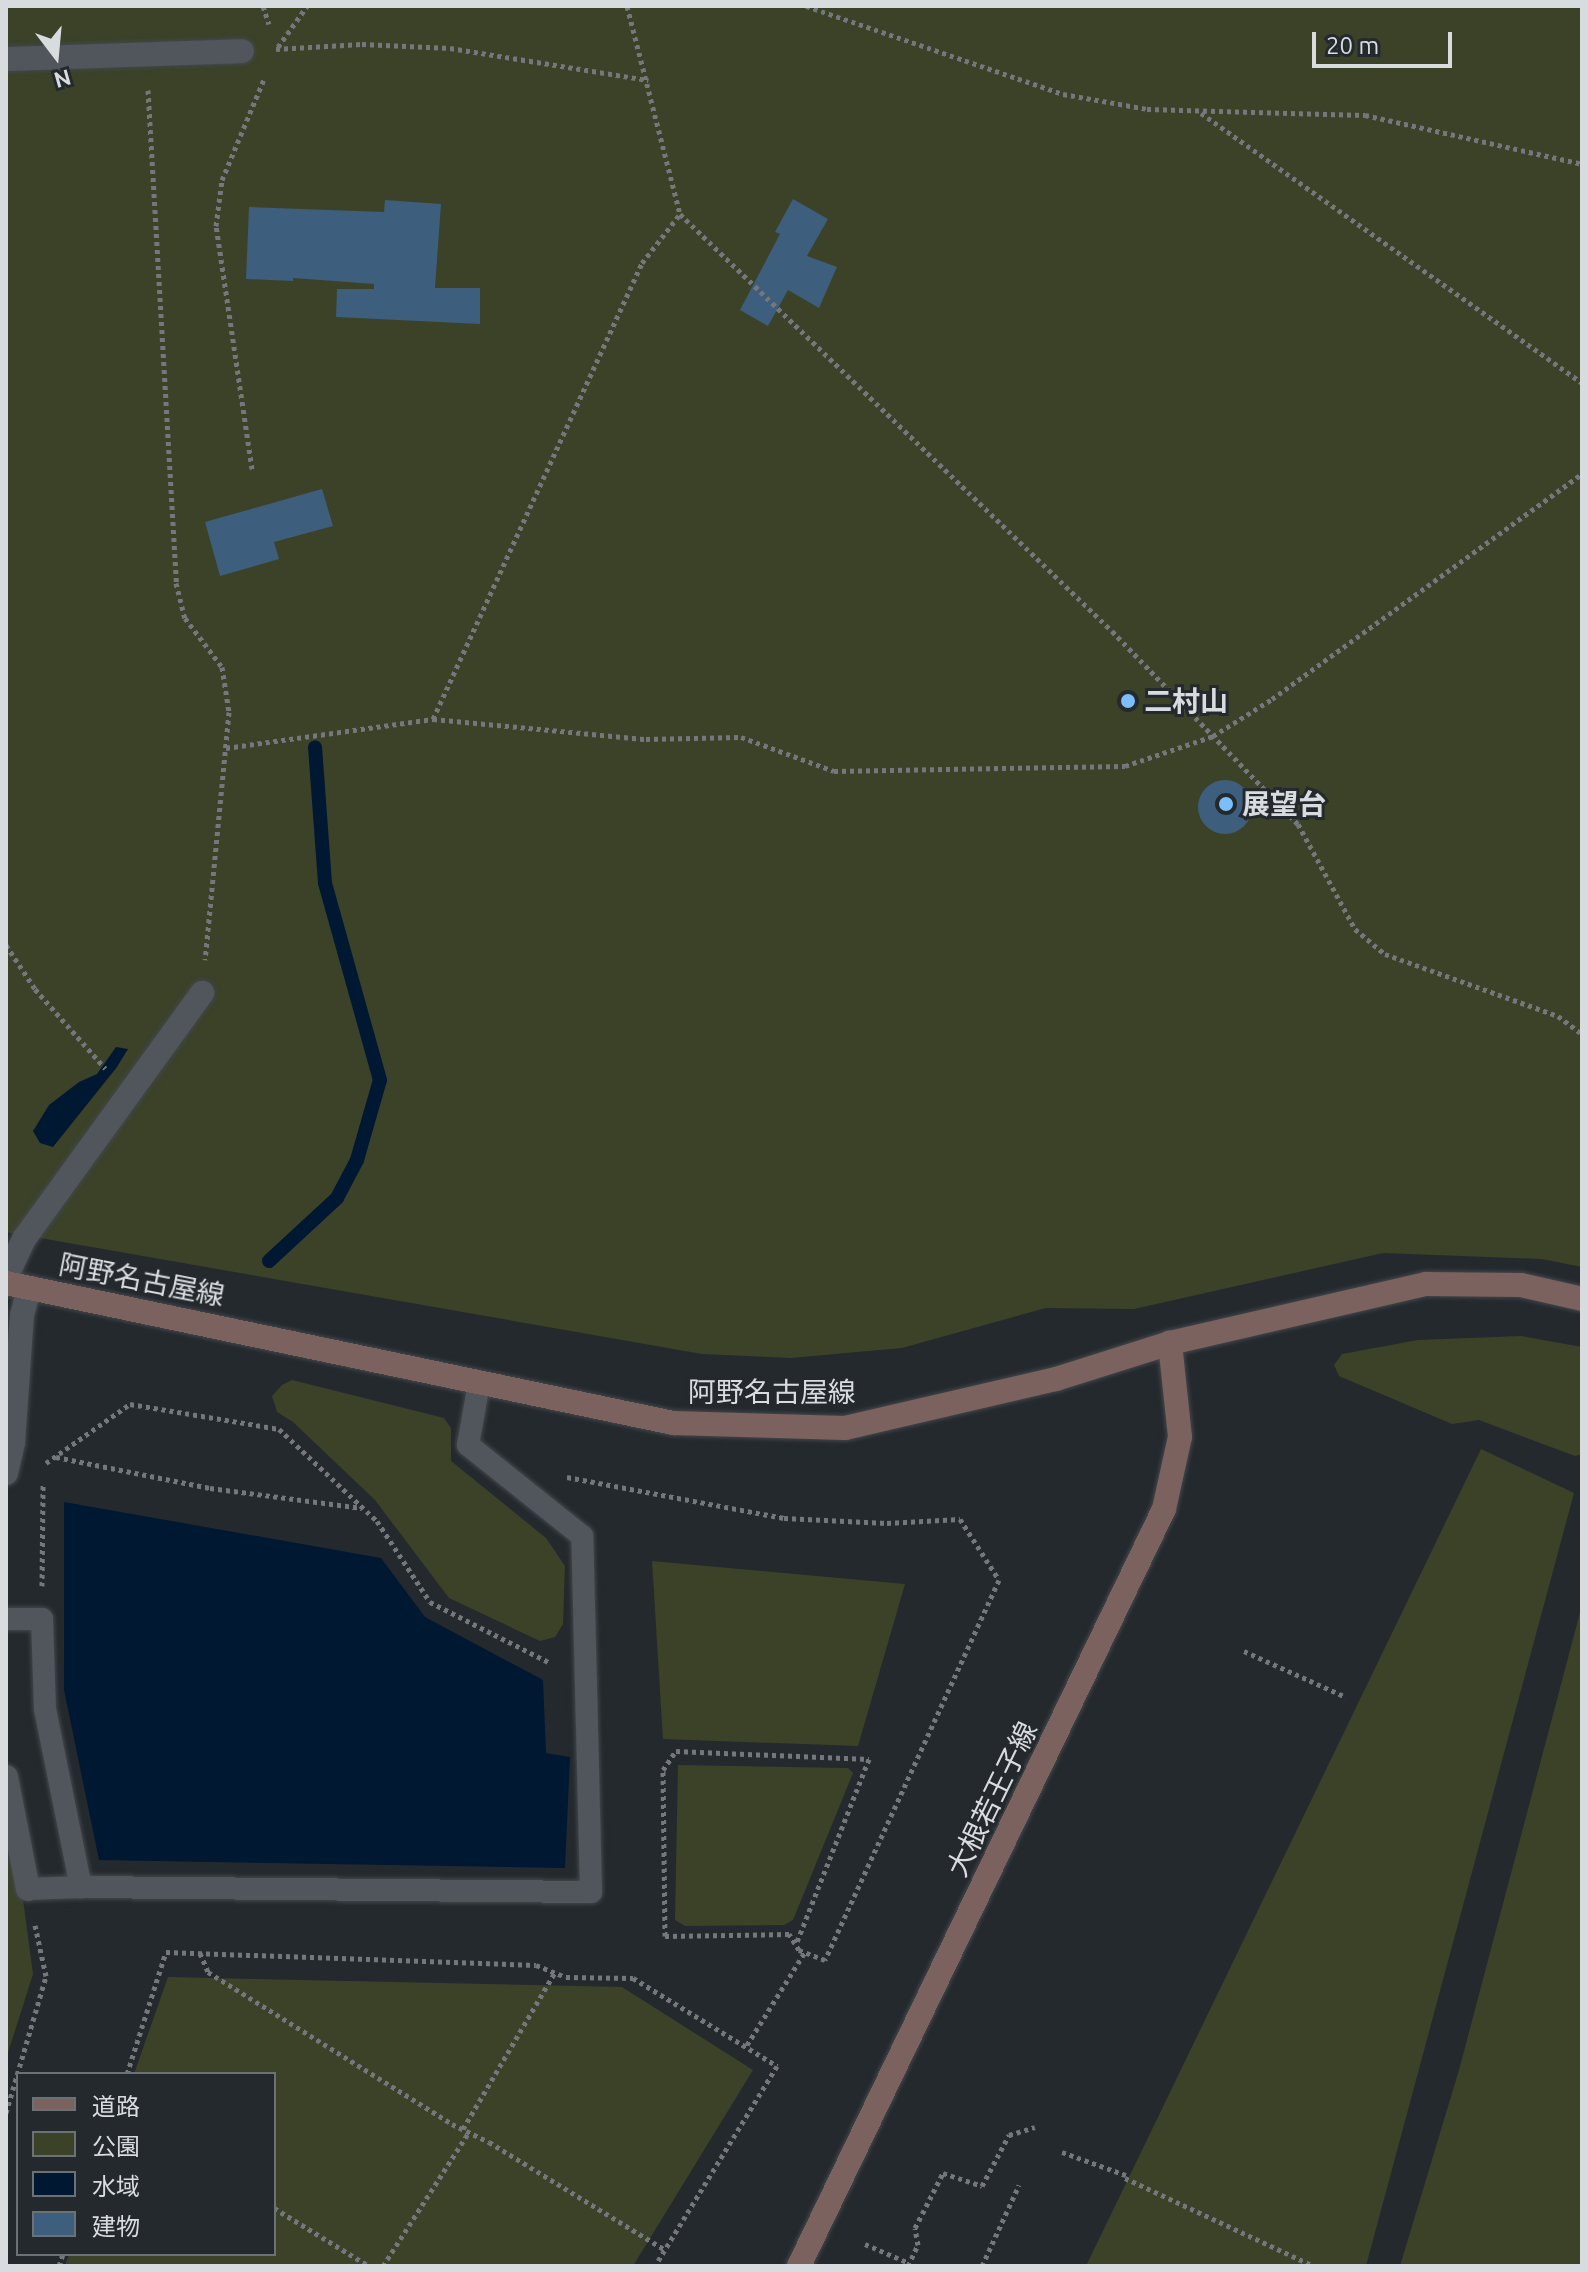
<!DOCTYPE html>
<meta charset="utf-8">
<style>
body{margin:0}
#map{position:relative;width:1588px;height:2272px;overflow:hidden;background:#24292e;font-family:Ubuntu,"Noto Sans JP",sans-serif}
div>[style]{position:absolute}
.green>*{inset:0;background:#3b4228}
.water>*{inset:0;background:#001832}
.stream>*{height:14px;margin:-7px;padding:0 7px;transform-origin:7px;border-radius:7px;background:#001832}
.building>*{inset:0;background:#3d5e7c}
.round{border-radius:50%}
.path>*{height:5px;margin-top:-2.5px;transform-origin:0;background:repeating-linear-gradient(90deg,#74787c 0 4px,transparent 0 8px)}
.roads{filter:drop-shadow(0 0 2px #42474a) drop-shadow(0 0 2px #42474a)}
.lane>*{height:22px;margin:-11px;padding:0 11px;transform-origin:11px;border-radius:11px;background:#51565c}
.street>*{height:24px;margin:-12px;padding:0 12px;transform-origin:12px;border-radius:12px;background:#51565c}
.secondary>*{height:24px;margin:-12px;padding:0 12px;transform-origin:12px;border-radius:12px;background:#7b625e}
.dots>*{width:22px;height:22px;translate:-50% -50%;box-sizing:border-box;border:4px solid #24292e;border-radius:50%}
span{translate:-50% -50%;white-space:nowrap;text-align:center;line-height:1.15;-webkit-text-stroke:6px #24292e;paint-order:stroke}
.poi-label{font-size:28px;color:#d9dcdf;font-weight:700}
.left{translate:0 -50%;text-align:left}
.street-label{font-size:28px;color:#d9dcdf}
.frame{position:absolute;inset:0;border:8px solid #d9dcdf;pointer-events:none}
.legend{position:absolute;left:16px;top:2072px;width:260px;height:184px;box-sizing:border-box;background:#24292e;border:2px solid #6c7175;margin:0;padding:10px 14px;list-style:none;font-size:24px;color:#d9dcdf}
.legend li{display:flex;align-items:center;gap:16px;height:40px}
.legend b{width:40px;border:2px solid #6c7175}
.north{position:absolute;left:16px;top:16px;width:80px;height:80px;-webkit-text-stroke:6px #24292e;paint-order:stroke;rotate:164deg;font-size:22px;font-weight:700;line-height:32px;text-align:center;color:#d9dcdf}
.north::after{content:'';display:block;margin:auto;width:28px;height:36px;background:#d9dcdf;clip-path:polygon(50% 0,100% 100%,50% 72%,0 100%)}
.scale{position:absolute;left:1312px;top:32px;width:140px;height:36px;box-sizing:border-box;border:4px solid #d9dcdf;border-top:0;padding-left:10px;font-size:24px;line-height:28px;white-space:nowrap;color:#d9dcdf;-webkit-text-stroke:6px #24292e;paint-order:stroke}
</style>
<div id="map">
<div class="green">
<div style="clip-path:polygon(6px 6px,1582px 6px,1582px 1267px,1542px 1259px,1383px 1253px,1134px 1309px,1046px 1308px,902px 1348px,791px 1358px,702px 1354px,6px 1232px)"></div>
<div style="clip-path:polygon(1521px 1336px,1582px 1347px,1582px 1454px,1575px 1456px,1479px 1420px,1452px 1424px,1339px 1376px,1334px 1365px,1342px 1354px,1418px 1340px)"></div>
<div style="clip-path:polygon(292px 1380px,444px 1418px,451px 1428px,451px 1461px,546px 1538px,565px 1566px,563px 1624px,555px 1637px,540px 1641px,449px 1598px,375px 1500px,293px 1422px,277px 1412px,272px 1396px,282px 1385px)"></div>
<div style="clip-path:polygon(1481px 1449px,1574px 1493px,1366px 2266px,1086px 2266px)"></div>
<div style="clip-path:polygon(652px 1561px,905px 1584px,858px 1746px,663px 1739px)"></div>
<div style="clip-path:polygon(1582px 1605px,1582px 2266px,1400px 2266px,1459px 2070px)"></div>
<div style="clip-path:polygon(678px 1765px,848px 1768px,853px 1773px,793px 1920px,784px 1925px,685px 1926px,675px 1920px)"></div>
<div style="clip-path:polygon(6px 1842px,22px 1892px,33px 1974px,6px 2059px)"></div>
<div style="clip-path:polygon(168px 1977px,622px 1987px,753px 2070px,633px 2266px,65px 2266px,69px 2254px,274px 2254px,274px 2074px,134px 2074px)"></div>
</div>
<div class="water">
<div style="clip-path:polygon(116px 1047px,128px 1049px,117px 1067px,53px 1147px,40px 1143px,33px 1131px,49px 1105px,79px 1082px,97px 1074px)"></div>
<div style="clip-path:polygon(64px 1502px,381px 1558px,425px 1617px,543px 1680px,546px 1753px,570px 1757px,565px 1868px,99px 1860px,64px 1690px)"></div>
</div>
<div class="stream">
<div style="left:269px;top:1261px;width:93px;rotate:-42.8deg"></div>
<div style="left:337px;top:1198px;width:43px;rotate:-62.2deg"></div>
<div style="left:357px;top:1160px;width:83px;rotate:-74deg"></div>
<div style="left:380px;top:1080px;width:205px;rotate:-105.6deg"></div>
<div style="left:325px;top:883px;width:136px;rotate:-94.2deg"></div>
</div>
<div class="building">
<div style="clip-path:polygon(793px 199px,828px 219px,807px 256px,837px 267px,819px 308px,788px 290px,768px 326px,740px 310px,780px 234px,775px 232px)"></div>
<div style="clip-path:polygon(385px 200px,441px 204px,435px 288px,480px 288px,480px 324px,336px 317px,337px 289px,374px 289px,374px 284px,293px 278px,293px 281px,246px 279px,249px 207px,384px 212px)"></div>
<div style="clip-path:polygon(322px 489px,333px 526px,274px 542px,279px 559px,220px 576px,205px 522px)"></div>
<div class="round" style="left:1198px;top:780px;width:54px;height:54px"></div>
</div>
<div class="path">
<div style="left:263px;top:6px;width:19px;rotate:72deg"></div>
<div style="left:627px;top:6px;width:215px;rotate:75.7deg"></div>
<div style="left:806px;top:6px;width:272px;rotate:18.9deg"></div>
<div style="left:1063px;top:94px;width:85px;rotate:10.1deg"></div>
<div style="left:1147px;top:109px;width:218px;rotate:1.6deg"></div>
<div style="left:1365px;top:115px;width:222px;rotate:12.7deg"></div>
<div style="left:278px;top:47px;width:50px;rotate:-54.7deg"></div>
<div style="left:276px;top:49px;width:86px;rotate:-3.3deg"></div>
<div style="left:362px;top:44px;width:88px;rotate:2.6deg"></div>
<div style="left:450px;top:48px;width:201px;rotate:9.2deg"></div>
<div style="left:148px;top:90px;width:494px;rotate:86.7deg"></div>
<div style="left:176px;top:583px;width:36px;rotate:76deg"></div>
<div style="left:185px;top:618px;width:61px;rotate:52.9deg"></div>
<div style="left:222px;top:667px;width:46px;rotate:81.2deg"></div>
<div style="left:229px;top:712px;width:249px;rotate:95.5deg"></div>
<div style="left:1201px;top:113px;width:467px;rotate:35.3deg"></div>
<div style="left:252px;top:469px;width:246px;rotate:-98.4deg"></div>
<div style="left:216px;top:226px;width:46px;rotate:-82.6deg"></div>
<div style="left:222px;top:180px;width:109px;rotate:-67.4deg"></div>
<div style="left:433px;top:719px;width:502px;rotate:-65.38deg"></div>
<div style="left:642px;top:263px;width:62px;rotate:-52.2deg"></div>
<div style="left:680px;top:214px;width:600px;rotate:43.99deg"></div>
<div style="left:1112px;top:631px;width:268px;rotate:46.1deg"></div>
<div style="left:1298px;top:824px;width:119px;rotate:61.5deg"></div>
<div style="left:1355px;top:929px;width:39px;rotate:40deg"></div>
<div style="left:1385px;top:954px;width:184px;rotate:19.7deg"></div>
<div style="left:1558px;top:1016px;width:30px;rotate:37deg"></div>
<div style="left:226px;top:748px;width:209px;rotate:-8deg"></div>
<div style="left:433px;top:719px;width:214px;rotate:5.4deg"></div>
<div style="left:646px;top:739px;width:95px;rotate:-1.2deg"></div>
<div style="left:741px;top:737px;width:99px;rotate:20.1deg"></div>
<div style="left:834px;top:771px;width:291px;rotate:-1deg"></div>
<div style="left:1125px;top:766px;width:93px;rotate:-18.8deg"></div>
<div style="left:1213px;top:736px;width:70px;rotate:-32.1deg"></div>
<div style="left:1272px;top:699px;width:383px;rotate:-36deg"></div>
<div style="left:6px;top:945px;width:53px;rotate:56.6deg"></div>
<div style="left:35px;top:989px;width:106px;rotate:48.5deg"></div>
<div style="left:56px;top:1457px;width:157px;rotate:11.4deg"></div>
<div style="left:210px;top:1488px;width:153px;rotate:7.5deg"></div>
<div style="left:46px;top:1463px;width:103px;rotate:-35.1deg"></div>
<div style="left:130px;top:1404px;width:151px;rotate:9.5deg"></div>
<div style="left:279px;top:1429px;width:134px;rotate:43.2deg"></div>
<div style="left:377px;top:1521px;width:97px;rotate:56.8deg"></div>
<div style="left:430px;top:1602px;width:135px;rotate:26.9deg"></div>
<div style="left:567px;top:1477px;width:221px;rotate:10.7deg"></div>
<div style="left:784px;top:1518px;width:103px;rotate:2.8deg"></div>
<div style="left:887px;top:1523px;width:73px;rotate:-3.1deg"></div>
<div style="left:960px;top:1519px;width:72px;rotate:57.4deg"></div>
<div style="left:999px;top:1580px;width:418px;rotate:114.6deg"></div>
<div style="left:825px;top:1960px;width:28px;rotate:-159deg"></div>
<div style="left:799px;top:1950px;width:19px;rotate:-122deg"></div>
<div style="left:789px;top:1934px;width:124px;rotate:179.1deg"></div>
<div style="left:665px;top:1936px;width:166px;rotate:-90.7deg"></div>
<div style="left:663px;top:1770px;width:23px;rotate:-56deg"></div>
<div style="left:676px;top:1751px;width:193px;rotate:2.4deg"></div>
<div style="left:869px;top:1759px;width:199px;rotate:111.5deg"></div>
<div style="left:42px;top:1586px;width:102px;rotate:-89.4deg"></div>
<div style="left:1244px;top:1651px;width:112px;rotate:24.3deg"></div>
<div style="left:200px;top:1953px;width:21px;rotate:67deg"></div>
<div style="left:208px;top:1972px;width:287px;rotate:31.9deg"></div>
<div style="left:452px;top:2124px;width:41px;rotate:25.9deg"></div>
<div style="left:489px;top:2142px;width:206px;rotate:31.5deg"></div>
<div style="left:747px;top:2045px;width:110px;rotate:-58.1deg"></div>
<div style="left:127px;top:2074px;width:128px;rotate:-72.3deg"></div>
<div style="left:166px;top:1952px;width:370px;rotate:2deg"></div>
<div style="left:536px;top:1965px;width:32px;rotate:22deg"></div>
<div style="left:566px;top:1977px;width:67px;rotate:0.9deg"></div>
<div style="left:633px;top:1978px;width:169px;rotate:31.4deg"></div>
<div style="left:777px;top:2066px;width:234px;rotate:121.4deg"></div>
<div style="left:6px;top:2113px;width:143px;rotate:-73.7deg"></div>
<div style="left:46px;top:1976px;width:52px;rotate:-102.2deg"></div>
<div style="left:463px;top:2129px;width:182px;rotate:-59.6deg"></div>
<div style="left:1062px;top:2152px;width:68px;rotate:19.8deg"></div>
<div style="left:1125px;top:2178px;width:208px;rotate:25deg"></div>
<div style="left:274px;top:2208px;width:111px;rotate:31.4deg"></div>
<div style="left:865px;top:2244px;width:48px;rotate:23.4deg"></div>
<div style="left:59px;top:2266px;width:13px;rotate:-72deg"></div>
<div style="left:383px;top:2266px;width:159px;rotate:-57.3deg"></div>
<div style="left:908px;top:2266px;width:23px;rotate:-65deg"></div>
<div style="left:918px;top:2245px;width:17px;rotate:-100deg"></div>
<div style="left:915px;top:2228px;width:62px;rotate:-63deg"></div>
<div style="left:943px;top:2173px;width:41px;rotate:18.4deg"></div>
<div style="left:982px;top:2186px;width:58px;rotate:-62.1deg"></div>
<div style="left:1009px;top:2135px;width:27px;rotate:-17deg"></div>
<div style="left:982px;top:2266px;width:89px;rotate:-65.4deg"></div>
</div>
<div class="roads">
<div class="lane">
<div style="left:6px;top:1619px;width:36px"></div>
<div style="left:42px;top:1619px;width:90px;rotate:88.1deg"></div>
<div style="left:45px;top:1709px;width:182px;rotate:78.6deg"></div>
<div style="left:81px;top:1887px;width:53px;rotate:177.8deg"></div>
<div style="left:81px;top:1887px;width:510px;rotate:0.56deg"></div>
<div style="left:591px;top:1892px;width:356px;rotate:-91.4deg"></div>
<div style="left:582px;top:1536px;width:146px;rotate:-141.4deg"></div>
<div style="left:468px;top:1445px;width:63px;rotate:-79.9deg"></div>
</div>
<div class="street">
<div style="left:6px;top:59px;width:236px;rotate:-1.9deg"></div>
<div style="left:6px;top:1277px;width:42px;rotate:-64.7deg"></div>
<div style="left:24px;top:1239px;width:304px;rotate:-54.1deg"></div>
<div style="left:6px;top:1473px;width:31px;rotate:-77deg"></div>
<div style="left:13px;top:1443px;width:128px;rotate:-86deg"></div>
<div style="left:22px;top:1315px;width:28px;rotate:-75deg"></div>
<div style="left:6px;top:1777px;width:114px;rotate:78.9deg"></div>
</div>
<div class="secondary">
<div style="left:6px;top:1283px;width:682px;rotate:11.85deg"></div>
<div style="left:673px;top:1423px;width:172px;rotate:1.7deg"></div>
<div style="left:845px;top:1428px;width:217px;rotate:-13.1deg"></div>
<div style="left:1056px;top:1379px;width:120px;rotate:-17.5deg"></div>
<div style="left:1170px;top:1343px;width:263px;rotate:-13deg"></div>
<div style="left:1426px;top:1284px;width:95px;rotate:0.6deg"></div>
<div style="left:1521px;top:1285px;width:63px;rotate:12.9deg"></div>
<div style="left:799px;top:2266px;width:840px;rotate:-64.26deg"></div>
<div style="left:1164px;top:1509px;width:74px;rotate:-77.5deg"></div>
<div style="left:1180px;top:1437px;width:95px;rotate:-96.1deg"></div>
</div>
</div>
<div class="dots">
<div style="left:1128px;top:701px;background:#7cbef9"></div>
<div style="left:1226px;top:804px;background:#7cbef9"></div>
</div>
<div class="poi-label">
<span class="left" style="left:1144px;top:701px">二村山</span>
<span class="left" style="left:1242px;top:804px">展望台</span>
</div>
<div class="street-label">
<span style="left:142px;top:1280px;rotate:11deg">阿野名古屋線</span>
<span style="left:772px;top:1392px">阿野名古屋線</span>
<span style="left:992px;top:1799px;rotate:-64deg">大根若王子線</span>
</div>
<div class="frame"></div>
<ul class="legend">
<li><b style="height:10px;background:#7b625e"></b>道路</li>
<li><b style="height:22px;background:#3b4228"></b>公園</li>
<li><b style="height:22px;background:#001832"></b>水域</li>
<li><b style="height:22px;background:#3d5e7c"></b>建物</li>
</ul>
<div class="north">N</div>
<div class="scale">20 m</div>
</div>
